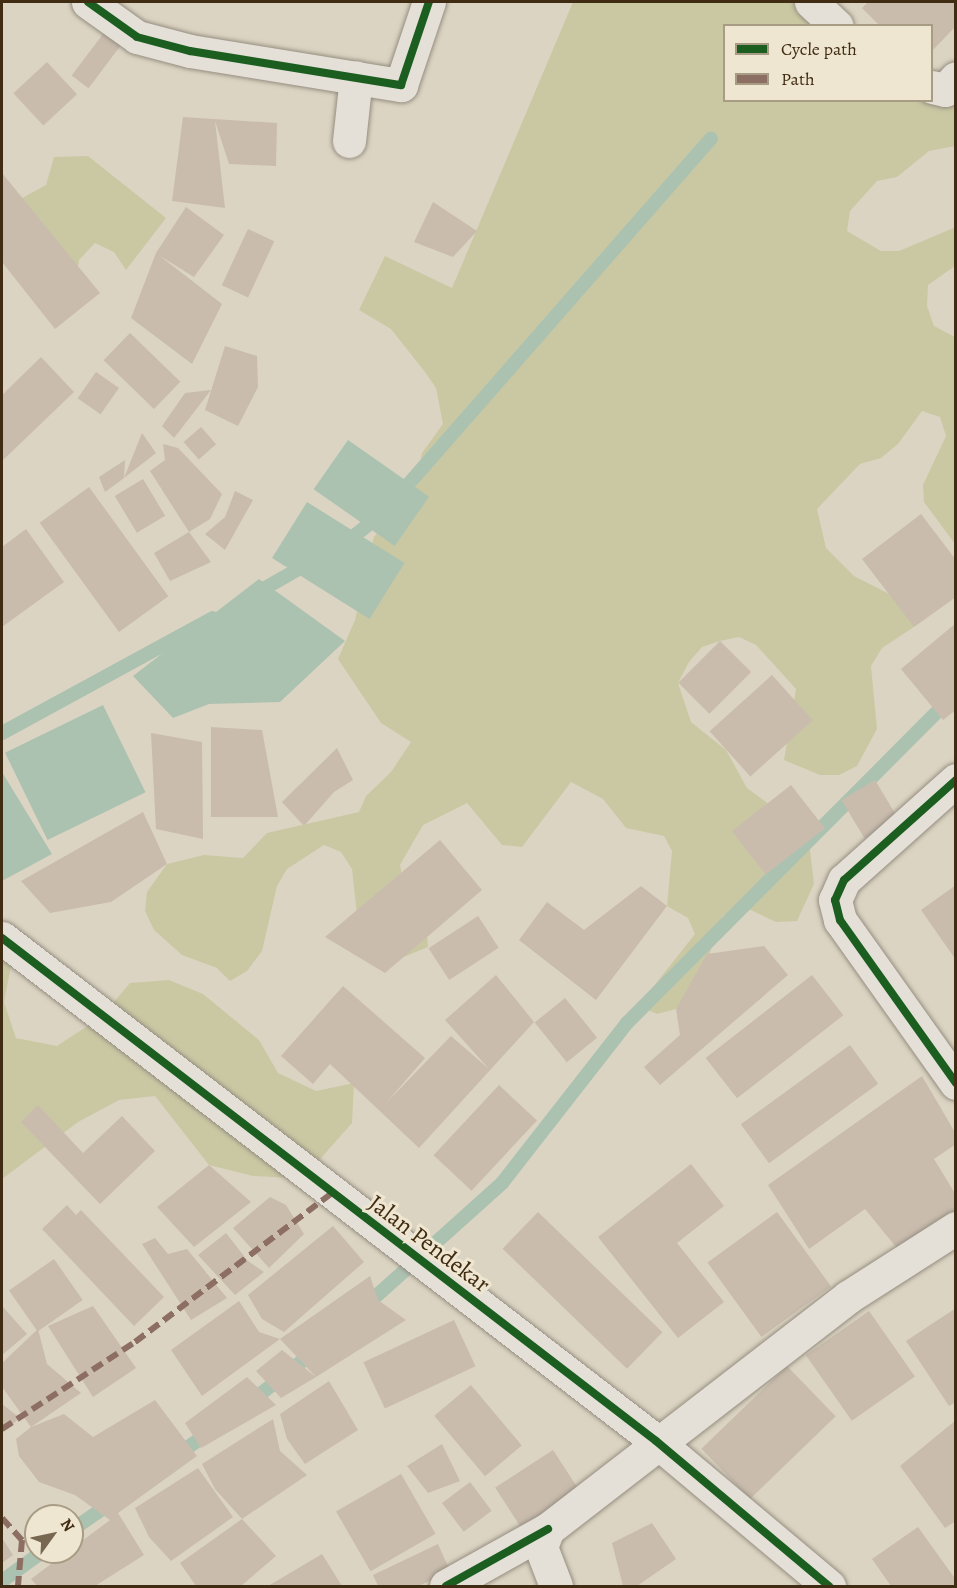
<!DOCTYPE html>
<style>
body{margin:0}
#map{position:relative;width:957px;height:1588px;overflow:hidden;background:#dcd4c2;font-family:Alegreya,serif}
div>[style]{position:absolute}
.green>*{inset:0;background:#cac8a3}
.water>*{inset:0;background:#acc2b1;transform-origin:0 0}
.stream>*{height:14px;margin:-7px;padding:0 7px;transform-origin:7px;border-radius:7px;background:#acc2b1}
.building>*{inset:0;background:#c9bcad;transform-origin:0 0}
.roads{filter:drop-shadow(0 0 2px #958e81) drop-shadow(0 0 2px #958e81)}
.minor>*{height:33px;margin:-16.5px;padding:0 16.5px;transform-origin:16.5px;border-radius:16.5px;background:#e4e0d7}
.quiet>*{height:6px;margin-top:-3px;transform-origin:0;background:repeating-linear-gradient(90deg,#8d6e63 0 12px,transparent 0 18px)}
.cycleway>*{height:8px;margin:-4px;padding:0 4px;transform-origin:4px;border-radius:4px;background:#1b5e20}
span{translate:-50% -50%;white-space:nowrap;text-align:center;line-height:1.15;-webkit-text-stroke:6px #efe6d1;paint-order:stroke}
.street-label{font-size:24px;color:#402c13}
.frame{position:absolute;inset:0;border:3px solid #402c13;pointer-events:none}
.legend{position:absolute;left:723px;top:24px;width:210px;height:78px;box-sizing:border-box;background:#efe6d1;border:2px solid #a99c85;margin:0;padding:8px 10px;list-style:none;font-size:18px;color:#402c13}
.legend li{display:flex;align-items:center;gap:12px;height:30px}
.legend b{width:30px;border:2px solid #a99c85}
.north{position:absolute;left:24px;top:1504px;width:60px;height:60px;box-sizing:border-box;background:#efe6d1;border:2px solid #a99c85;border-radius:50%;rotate:57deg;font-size:16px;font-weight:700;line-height:24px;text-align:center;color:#402c13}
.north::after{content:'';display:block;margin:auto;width:21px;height:27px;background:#776750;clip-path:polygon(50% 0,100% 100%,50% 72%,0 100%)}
</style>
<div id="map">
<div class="green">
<div style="clip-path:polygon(573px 2px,808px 2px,834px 25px,724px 26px,724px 100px,924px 101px,955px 94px,955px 146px,929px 151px,897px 177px,877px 181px,850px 211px,847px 231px,881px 251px,899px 251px,956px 227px,955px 266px,928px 285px,927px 306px,934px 326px,955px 337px,955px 544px,924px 502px,923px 485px,946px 436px,940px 417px,922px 411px,898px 444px,881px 458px,860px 464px,817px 509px,826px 548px,854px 576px,907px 603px,914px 627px,882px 648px,871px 666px,877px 729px,857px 766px,839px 775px,820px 775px,784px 760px,796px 689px,756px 645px,739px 637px,720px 641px,702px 647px,689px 662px,678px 683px,691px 722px,726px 750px,747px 788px,797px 825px,809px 842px,814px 884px,797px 921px,776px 922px,742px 906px,723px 916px,702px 975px,676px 1009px,657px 1014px,638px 1006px,695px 934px,688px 918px,667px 906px,672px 851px,664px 836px,626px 828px,603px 799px,571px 782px,522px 847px,502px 845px,467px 803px,423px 825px,400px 865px,405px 888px,426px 924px,428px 947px,401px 958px,358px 925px,352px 869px,341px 852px,324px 845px,287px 869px,277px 886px,262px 951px,247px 971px,230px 981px,217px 968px,182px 955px,154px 930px,145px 911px,147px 892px,167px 864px,204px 855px,243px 858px,267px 833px,359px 812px,366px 796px,391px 772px,411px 742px,381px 723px,338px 659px,355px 620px,374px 537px,416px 486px,422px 453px,443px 424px,436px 388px,425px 372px,391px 329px,359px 310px,385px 256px,452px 288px)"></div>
<div style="clip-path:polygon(88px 156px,166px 218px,126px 270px,114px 252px,95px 243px,79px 260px,75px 286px,2px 215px,2px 209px,46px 185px,54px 157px)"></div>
<div style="clip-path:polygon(2px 955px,12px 961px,4px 1002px,16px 1038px,57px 1046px,101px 1017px,130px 983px,169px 980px,203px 994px,259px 1040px,278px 1073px,316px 1091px,354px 1083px,352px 1123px,321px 1158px,291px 1178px,253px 1176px,209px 1165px,155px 1096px,119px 1100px,78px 1122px,2px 1179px)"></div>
</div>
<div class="water">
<div style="left:348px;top:440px;width:99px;height:60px;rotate:35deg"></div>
<div style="left:307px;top:502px;width:115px;height:66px;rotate:32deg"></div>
<div style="clip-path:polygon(259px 579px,345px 641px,280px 702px,209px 704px,173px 718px,133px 676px)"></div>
<div style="left:103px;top:705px;width:97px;height:109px;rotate:64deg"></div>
<div style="clip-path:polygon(2px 772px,52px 854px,2px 881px)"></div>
</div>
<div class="stream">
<div style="left:398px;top:496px;width:475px;rotate:-48.8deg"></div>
<div style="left:344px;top:544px;width:50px;rotate:-38.5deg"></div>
<div style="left:253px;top:595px;width:64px;rotate:-29.7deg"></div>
<div style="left:2px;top:733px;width:240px;rotate:-28.6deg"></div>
<div style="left:364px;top:1307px;width:186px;rotate:-41.9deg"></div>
<div style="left:502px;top:1183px;width:203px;rotate:-52deg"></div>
<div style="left:627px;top:1023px;width:456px;rotate:-45.1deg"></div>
<div style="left:249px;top:1403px;width:85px;rotate:-38.3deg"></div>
<div style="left:176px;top:1456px;width:44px;rotate:-35.8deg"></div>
<div style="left:72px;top:1530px;width:49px;rotate:-35deg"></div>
<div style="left:2px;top:1581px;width:49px;rotate:-35.9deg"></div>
</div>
<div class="building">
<div style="clip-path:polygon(868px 2px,956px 2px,956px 26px,932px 51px,932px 26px,880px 26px,862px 8px)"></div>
<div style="left:109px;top:26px;width:21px;height:62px;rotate:37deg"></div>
<div style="left:47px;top:62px;width:44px;height:46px;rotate:47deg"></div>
<div style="clip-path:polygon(183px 117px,277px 123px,276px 166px,229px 164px,215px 121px,225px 208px,172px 201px)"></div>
<div style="clip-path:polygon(2px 173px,100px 293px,55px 329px,2px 262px)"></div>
<div style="clip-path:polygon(433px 202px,477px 231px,453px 257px,414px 242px)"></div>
<div style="clip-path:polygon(186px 207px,224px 235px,194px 277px,160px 256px,222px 304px,192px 364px,131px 318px,156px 253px)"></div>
<div style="left:248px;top:229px;width:29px;height:62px;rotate:25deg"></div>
<div style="left:130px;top:333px;width:70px;height:38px;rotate:44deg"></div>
<div style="clip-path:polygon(225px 346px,257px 356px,258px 387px,238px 426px,205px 410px)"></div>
<div style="clip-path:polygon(41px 357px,74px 392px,2px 461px,2px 395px)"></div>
<div style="left:96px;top:372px;width:28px;height:32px;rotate:35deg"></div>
<div style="clip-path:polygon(211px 390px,174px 438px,162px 426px,185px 393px)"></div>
<div style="left:201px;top:427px;width:23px;height:23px;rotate:49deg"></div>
<div style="clip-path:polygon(142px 433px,156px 453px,124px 478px)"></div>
<div style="clip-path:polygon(163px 444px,178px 448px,222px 494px,210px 519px,189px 532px,150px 471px,165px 460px)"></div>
<div style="clip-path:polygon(125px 460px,124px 478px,105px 492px,99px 477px)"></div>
<div style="left:143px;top:479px;width:43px;height:33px;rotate:59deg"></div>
<div style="left:89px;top:487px;width:135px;height:61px;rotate:54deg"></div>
<div style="clip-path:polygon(235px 491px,253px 500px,225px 550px,205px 534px,225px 517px)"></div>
<div style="clip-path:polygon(921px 514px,956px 560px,956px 597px,914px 627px,862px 559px)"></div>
<div style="clip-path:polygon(26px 529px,64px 582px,2px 627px,2px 547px)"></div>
<div style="clip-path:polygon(189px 532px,211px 562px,170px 581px,154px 553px)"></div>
<div style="clip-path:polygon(956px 623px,956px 710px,943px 720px,901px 669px)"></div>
<div style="left:720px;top:641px;width:44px;height:59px;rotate:45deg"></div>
<div style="left:772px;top:675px;width:61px;height:84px;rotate:48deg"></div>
<div style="clip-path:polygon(211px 727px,262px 730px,278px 817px,211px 817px)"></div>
<div style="clip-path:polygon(151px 733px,202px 742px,203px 839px,156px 829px)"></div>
<div style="clip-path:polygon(337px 748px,353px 780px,334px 792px,304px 826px,282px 802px)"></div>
<div style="left:875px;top:780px;width:45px;height:39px;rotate:59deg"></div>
<div style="left:791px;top:785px;width:55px;height:75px;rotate:52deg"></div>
<div style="clip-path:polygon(143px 812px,167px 864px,111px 902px,50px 913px,21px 881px)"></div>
<div style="clip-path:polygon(440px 840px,482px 890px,385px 973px,325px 937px)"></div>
<div style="clip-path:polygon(956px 885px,956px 960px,921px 910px)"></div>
<div style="clip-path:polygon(641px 886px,667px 906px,596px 1000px,519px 940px,547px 902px,584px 930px)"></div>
<div style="left:478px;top:916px;width:38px;height:59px;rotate:57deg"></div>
<div style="clip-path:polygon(764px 946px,788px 975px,660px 1085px,644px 1067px,680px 1035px,676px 1009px,707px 954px)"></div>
<div style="clip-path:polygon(496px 975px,534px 1022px,419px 1148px,330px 1064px,313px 1084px,281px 1056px,343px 986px,425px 1058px,387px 1102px,451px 1036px,489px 1069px,445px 1020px)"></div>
<div style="left:812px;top:975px;width:51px;height:135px;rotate:52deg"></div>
<div style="left:565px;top:998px;width:51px;height:39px;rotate:51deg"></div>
<div style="left:850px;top:1045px;width:48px;height:135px;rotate:54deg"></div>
<div style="clip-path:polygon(922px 1076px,956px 1134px,956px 1144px,934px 1159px,956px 1195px,956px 1214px,900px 1252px,865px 1209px,809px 1249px,768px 1185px)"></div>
<div style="left:499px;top:1085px;width:52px;height:96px;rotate:43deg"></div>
<div style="clip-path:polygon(38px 1105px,83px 1153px,122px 1116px,155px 1151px,100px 1204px,21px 1122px)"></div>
<div style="clip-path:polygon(691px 1164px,724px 1206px,677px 1243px,724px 1302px,678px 1338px,598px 1237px)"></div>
<div style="clip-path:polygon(209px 1165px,251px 1202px,194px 1247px,157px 1207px)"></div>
<div style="clip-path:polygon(270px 1197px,286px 1205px,304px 1234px,269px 1268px,233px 1228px)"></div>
<div style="clip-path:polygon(67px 1205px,76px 1215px,81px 1210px,164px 1297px,134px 1326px,42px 1229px)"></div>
<div style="left:538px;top:1212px;width:173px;height:51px;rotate:44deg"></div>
<div style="left:777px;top:1212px;width:92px;height:86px;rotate:54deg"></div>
<div style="clip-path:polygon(333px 1226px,364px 1262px,284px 1332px,262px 1319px,248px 1295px)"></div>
<div style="clip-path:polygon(226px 1233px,248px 1261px,264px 1272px,235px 1295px,198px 1255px)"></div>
<div style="clip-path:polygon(155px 1238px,168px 1254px,187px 1249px,227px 1298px,191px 1320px,142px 1244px)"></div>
<div style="left:54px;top:1259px;width:50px;height:55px;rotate:55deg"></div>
<div style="clip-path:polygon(370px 1276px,378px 1300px,406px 1320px,316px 1377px,280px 1339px)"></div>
<div style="clip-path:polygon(239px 1301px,259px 1332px,280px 1339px,202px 1396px,171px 1350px)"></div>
<div style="clip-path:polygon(93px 1306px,136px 1368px,93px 1397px,48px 1326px)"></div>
<div style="clip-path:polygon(3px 1307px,27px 1334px,2px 1355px,2px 1307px)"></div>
<div style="clip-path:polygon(956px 1308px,956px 1402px,949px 1406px,906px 1341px)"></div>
<div style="left:869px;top:1311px;width:80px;height:77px;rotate:55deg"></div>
<div style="left:454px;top:1320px;width:51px;height:100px;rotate:65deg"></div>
<div style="clip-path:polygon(38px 1329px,47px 1364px,81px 1393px,31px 1427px,64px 1414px,93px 1437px,155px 1400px,197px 1456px,118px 1513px,144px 1555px,95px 1586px,37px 1586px,31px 1579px,110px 1520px,75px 1495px,39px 1482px,19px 1456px,16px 1439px,31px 1427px,2px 1387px,2px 1363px)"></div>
<div style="clip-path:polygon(282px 1350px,316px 1377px,281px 1398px,256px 1371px)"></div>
<div style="left:787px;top:1366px;width:70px;height:119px;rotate:46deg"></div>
<div style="clip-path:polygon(247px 1377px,276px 1405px,201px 1448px,185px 1423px)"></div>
<div style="clip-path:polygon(329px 1381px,358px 1430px,305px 1464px,287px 1439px,280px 1414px)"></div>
<div style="left:471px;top:1385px;width:79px;height:48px;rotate:50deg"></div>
<div style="clip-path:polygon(2px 1404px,20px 1418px,2px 1433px)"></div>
<div style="clip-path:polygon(273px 1419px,280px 1451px,307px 1475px,242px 1519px,215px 1489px,202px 1464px)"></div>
<div style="clip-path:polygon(956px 1420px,956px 1521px,945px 1528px,900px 1466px)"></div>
<div style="clip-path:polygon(442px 1444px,460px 1481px,428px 1493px,407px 1466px)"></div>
<div style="left:553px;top:1450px;width:54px;height:69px;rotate:57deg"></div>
<div style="clip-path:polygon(198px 1468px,233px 1517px,171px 1561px,149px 1537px,135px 1508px)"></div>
<div style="left:401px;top:1474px;width:69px;height:75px;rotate:60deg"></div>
<div style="left:470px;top:1482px;width:36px;height:35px;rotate:53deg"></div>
<div style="clip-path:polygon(242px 1519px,276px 1556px,241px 1586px,196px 1586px,180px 1563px)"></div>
<div style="clip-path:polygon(652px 1523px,676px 1559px,637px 1586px,623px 1586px,612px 1543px)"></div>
<div style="clip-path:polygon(918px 1527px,956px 1580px,956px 1586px,891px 1586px,872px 1559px)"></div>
<div style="clip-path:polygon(2px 1538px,13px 1555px,2px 1563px)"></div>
<div style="clip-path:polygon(438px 1544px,450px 1571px,419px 1586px,378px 1586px,373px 1575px)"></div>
<div style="clip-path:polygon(322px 1554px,342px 1586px,268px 1586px,280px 1579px)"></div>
</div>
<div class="roads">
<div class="minor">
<div style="left:88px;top:2px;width:60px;rotate:35.5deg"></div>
<div style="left:137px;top:37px;width:55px;rotate:14.8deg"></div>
<div style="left:190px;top:51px;width:214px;rotate:9.2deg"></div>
<div style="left:401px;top:85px;width:88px;rotate:-71.4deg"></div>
<div style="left:811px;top:2px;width:35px;rotate:43deg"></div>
<div style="left:932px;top:87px;width:13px;rotate:13deg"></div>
<div style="left:945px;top:90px;width:16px;rotate:-47deg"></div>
<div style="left:349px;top:141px;width:64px;rotate:-83.8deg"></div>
<div style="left:956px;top:780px;width:150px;rotate:138.2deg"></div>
<div style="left:844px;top:880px;width:22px;rotate:114deg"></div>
<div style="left:835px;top:900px;width:21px;rotate:76deg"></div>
<div style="left:840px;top:920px;width:200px;rotate:54.6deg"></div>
<div style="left:2px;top:938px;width:825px;rotate:37.56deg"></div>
<div style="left:656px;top:1441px;width:226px;rotate:40deg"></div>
<div style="left:446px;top:1586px;width:117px;rotate:-29.2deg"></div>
<div style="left:556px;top:1586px;width:42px;rotate:-111deg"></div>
<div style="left:541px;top:1547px;width:19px;rotate:-69deg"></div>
<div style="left:548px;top:1529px;width:379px;rotate:-37.7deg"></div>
<div style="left:848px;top:1297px;width:128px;rotate:-32.6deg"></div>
</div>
</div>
<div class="quiet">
<div style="left:2px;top:1429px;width:159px;rotate:-33.2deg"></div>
<div style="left:135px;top:1342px;width:246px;rotate:-37.1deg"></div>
<div style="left:2px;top:1518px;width:30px;rotate:48deg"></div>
<div style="left:22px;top:1540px;width:46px;rotate:95deg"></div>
</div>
<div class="cycleway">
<div style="left:88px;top:2px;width:60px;rotate:35.5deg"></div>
<div style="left:137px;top:37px;width:55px;rotate:14.8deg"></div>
<div style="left:190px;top:51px;width:214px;rotate:9.2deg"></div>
<div style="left:401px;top:85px;width:88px;rotate:-71.4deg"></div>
<div style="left:956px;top:780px;width:150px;rotate:138.2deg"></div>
<div style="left:844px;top:880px;width:22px;rotate:114deg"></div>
<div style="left:835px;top:900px;width:21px;rotate:76deg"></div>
<div style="left:840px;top:920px;width:200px;rotate:54.6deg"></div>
<div style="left:2px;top:938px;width:825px;rotate:37.56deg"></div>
<div style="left:656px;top:1441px;width:226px;rotate:40deg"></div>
<div style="left:446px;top:1586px;width:117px;rotate:-29.2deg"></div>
</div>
<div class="street-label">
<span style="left:429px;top:1244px;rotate:37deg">Jalan Pendekar</span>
</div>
<div class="frame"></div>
<ul class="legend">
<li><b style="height:8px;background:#1b5e20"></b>Cycle path</li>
<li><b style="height:8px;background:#8d6e63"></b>Path</li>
</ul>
<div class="north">N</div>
</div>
